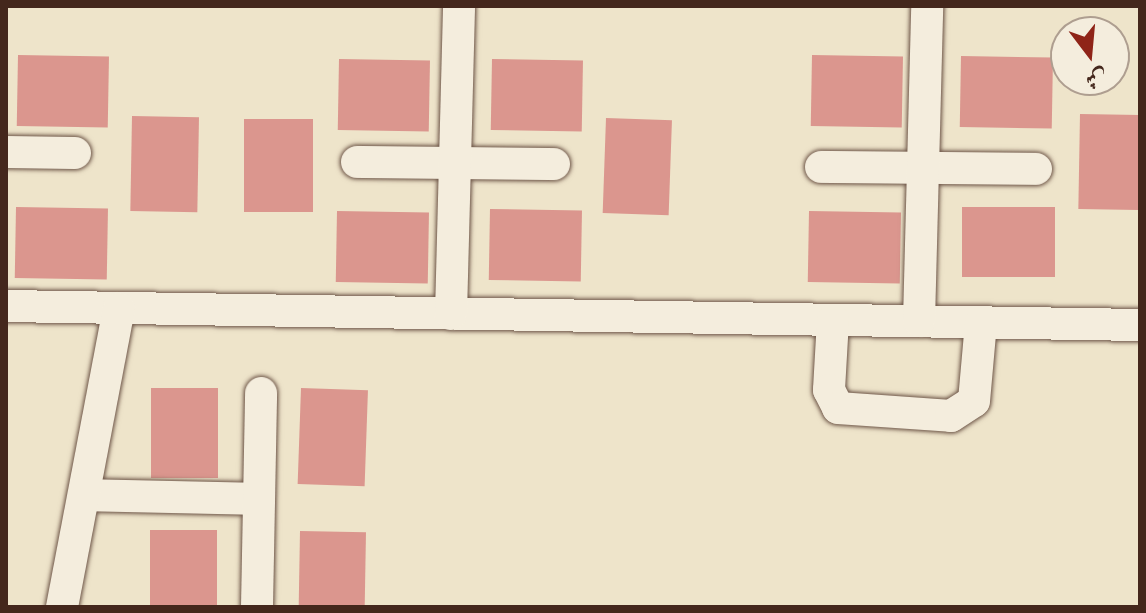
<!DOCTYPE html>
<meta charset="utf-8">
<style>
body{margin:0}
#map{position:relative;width:1146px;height:613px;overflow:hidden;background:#eee4ca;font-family:Vollkorn,Amiri,serif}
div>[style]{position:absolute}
.building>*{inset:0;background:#db968e;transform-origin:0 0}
.roads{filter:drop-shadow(0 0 2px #6e5648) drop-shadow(0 0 2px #6e5648)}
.minor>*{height:32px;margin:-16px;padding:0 16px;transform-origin:16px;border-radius:16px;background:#f4eddd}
span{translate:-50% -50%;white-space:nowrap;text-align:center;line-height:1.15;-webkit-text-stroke:6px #f4eddd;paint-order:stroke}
.frame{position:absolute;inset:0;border:8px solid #44271c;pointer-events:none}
.north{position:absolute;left:1050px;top:16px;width:80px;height:80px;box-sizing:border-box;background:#f4eddd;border:2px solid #ae9e90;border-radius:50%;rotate:164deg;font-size:22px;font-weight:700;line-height:32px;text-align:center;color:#44271c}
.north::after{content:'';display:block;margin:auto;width:28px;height:36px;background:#8f2418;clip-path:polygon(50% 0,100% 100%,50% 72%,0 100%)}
</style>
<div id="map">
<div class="building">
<div style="left:18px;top:55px;width:91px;height:71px;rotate:1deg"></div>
<div style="left:812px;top:55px;width:91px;height:71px;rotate:1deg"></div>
<div style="left:961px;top:56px;width:92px;height:71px;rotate:1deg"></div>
<div style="left:339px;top:59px;width:91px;height:71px;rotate:1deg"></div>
<div style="left:492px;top:59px;width:91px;height:71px;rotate:1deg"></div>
<div style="left:1080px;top:114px;width:60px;height:95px;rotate:1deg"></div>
<div style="left:132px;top:116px;width:67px;height:95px;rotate:1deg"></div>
<div style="left:606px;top:118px;width:66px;height:95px;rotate:2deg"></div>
<div style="left:244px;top:119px;width:69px;height:93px"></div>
<div style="left:16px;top:207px;width:92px;height:71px;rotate:1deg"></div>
<div style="left:962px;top:207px;width:93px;height:70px"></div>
<div style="left:490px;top:209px;width:92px;height:71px;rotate:1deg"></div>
<div style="left:337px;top:211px;width:92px;height:71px;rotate:1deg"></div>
<div style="left:809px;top:211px;width:92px;height:71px;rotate:1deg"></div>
<div style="left:151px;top:388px;width:67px;height:90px"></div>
<div style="left:301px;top:388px;width:67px;height:96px;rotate:2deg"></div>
<div style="left:150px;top:530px;width:67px;height:77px"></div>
<div style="left:300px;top:531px;width:66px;height:76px;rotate:1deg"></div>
</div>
<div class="roads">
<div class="minor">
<div style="left:6px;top:152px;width:69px;rotate:0.8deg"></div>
<div style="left:357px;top:162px;width:197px;rotate:0.6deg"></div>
<div style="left:821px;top:167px;width:215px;rotate:0.5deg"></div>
<div style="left:6px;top:306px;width:1134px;rotate:0.96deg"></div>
<div style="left:451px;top:314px;width:308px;rotate:-88.5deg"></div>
<div style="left:833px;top:320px;width:70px;rotate:93.3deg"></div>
<div style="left:829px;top:390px;width:20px;rotate:63deg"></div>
<div style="left:838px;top:408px;width:113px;rotate:4deg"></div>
<div style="left:951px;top:416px;width:27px;rotate:-33deg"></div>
<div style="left:974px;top:401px;width:79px;rotate:-84.9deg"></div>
<div style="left:919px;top:321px;width:315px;rotate:-88.5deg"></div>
<div style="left:84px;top:495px;width:175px;rotate:1.3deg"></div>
<div style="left:62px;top:607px;width:304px;rotate:-79.2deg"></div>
<div style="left:257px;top:607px;width:214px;rotate:-88.9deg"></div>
</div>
</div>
<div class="frame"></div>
<div class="north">ش</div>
</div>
